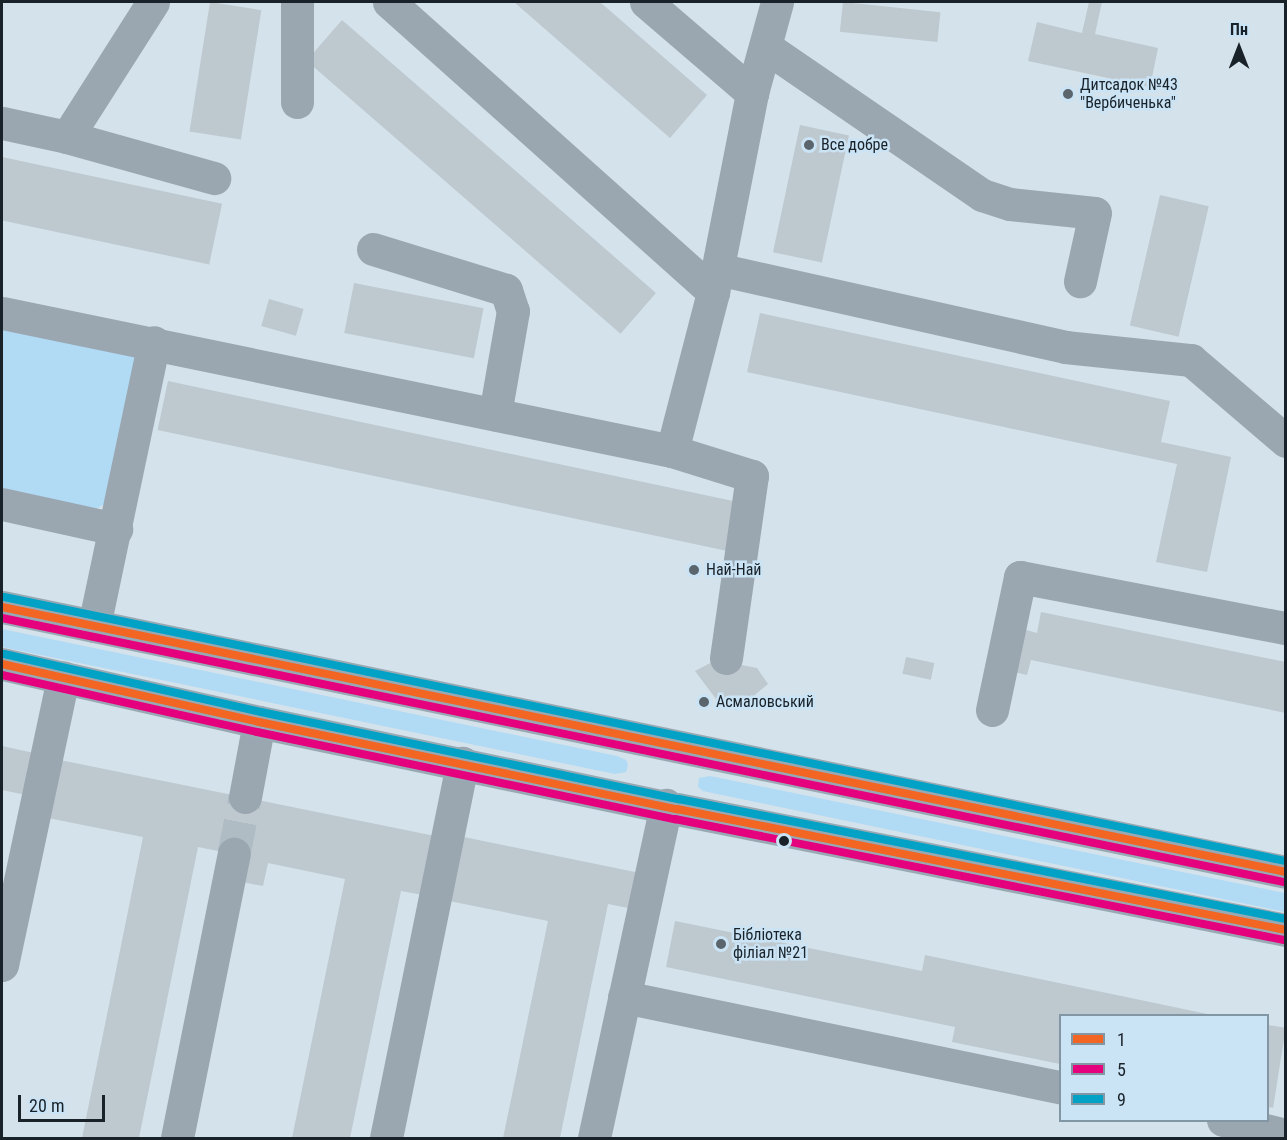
<!DOCTYPE html>
<meta charset="utf-8">
<style>
body{margin:0}
#map{position:relative;width:1287px;height:1140px;overflow:hidden;background:#d4e2eb;font-family:"Roboto Condensed",sans-serif}
div>[style]{position:absolute}
.green>*{inset:0;background:#b1daf5}
.building>*{inset:0;background:#bec8cf;transform-origin:0 0}
.minor-tunnel>*{height:33px;margin-top:-16.5px;transform-origin:0;background:repeating-linear-gradient(90deg,#afbcc4 0 33px,transparent 0 49px)}
.minor>*{height:33px;margin:-16.5px;padding:0 16.5px;transform-origin:16.5px;border-radius:16.5px;background:#9aa7b1}
.major>*{height:33px;margin:-16.5px;padding:0 16.5px;transform-origin:16.5px;border-radius:16.5px;background:#99a9b4}
.bus-1>*{height:8px;margin:-4px;padding:0 4px;transform-origin:4px;border-radius:4px;background:#f26522}
.bus-2>*{height:8px;margin:-4px;padding:0 4px;transform-origin:4px;border-radius:4px;background:#e5007d}
.bus-3>*{height:8px;margin:-4px;padding:0 4px;transform-origin:4px;border-radius:4px;background:#01a2c6}
.dots>*{width:16px;height:16px;translate:-50% -50%;box-sizing:border-box;border:3px solid #cae3f5;border-radius:50%}
span{translate:-50% -50%;white-space:nowrap;text-align:center;line-height:1.15;-webkit-text-stroke:5px #cae3f5;paint-order:stroke}
.poi-label{font-size:16px;color:#192229}
.left{translate:0 -50%;text-align:left}
.frame{position:absolute;inset:0;border:3px solid #192229;pointer-events:none}
.legend{position:absolute;left:1059px;top:1014px;width:210px;height:108px;box-sizing:border-box;background:#cae3f5;border:2px solid #8396a3;margin:0;padding:8px 10px;list-style:none;font-size:18px;color:#192229}
.legend li{display:flex;align-items:center;gap:12px;height:30px}
.legend b{width:30px;border:2px solid #8396a3}
.north{position:absolute;left:1209px;top:18px;width:60px;height:60px;-webkit-text-stroke:4px #cae3f5;paint-order:stroke;rotate:0deg;font-size:16px;font-weight:700;line-height:24px;text-align:center;color:#192229}
.north::after{content:'';display:block;margin:auto;width:21px;height:27px;background:#192229;clip-path:polygon(50% 0,100% 100%,50% 72%,0 100%)}
.scale{position:absolute;left:18px;top:1095px;width:87px;height:27px;box-sizing:border-box;border:3px solid #192229;border-top:0;padding-left:8px;font-size:18px;line-height:21px;white-space:nowrap;color:#192229;-webkit-text-stroke:4px #cae3f5;paint-order:stroke}
</style>
<div id="map">
<div class="green">
<div style="clip-path:polygon(2px 325px,140px 353px,108px 502px,96px 509px,2px 488px)"></div>
<div style="clip-path:polygon(2px 629px,617px 756px,626px 760px,628px 765px,626px 772px,615px 774px,2px 647px)"></div>
<div style="clip-path:polygon(710px 776px,1285px 893px,1285px 912px,703px 791px,698px 787px,699px 778px)"></div>
</div>
<div class="building">
<div style="left:210px;top:2px;width:52px;height:131px;rotate:9deg"></div>
<div style="clip-path:polygon(514px 2px,600px 2px,707px 95px,670px 138px)"></div>
<div style="left:843px;top:2px;width:98px;height:30px;rotate:6deg"></div>
<div style="clip-path:polygon(1089px 2px,1102px 2px,1095px 34px,1158px 48px,1150px 87px,1028px 61px,1037px 22px,1082px 33px)"></div>
<div style="left:342px;top:20px;width:416px;height:54px;rotate:41deg"></div>
<div style="left:800px;top:125px;width:50px;height:130px;rotate:12deg"></div>
<div style="left:2px;top:157px;width:225px;height:62px;rotate:12deg"></div>
<div style="left:1160px;top:195px;width:50px;height:134px;rotate:13deg"></div>
<div style="left:354px;top:283px;width:132px;height:51px;rotate:11deg"></div>
<div style="left:269px;top:299px;width:36px;height:28px;rotate:16deg"></div>
<div style="clip-path:polygon(760px 313px,1170px 401px,1161px 442px,1231px 457px,1207px 572px,1156px 562px,1177px 464px,747px 372px)"></div>
<div style="left:168px;top:381px;width:586px;height:50px;rotate:12deg"></div>
<div style="clip-path:polygon(1041px 612px,1286px 662px,1286px 713px,1031px 660px,1027px 675px,1009px 671px,1019px 628px,1037px 633px)"></div>
<div style="left:906px;top:657px;width:29px;height:17px;rotate:12deg"></div>
<div style="clip-path:polygon(716px 660px,757px 668px,768px 684px,737px 710px,722px 707px,695px 671px)"></div>
<div style="clip-path:polygon(2px 746px,34px 753px,26px 795px,2px 790px)"></div>
<div style="clip-path:polygon(55px 759px,435px 836px,423px 895px,401px 891px,350px 1138px,292px 1138px,345px 879px,268px 863px,263px 886px,237px 881px,223px 852px,198px 847px,139px 1138px,82px 1138px,143px 837px,43px 817px)"></div>
<div style="clip-path:polygon(459px 836px,640px 873px,633px 909px,608px 904px,560px 1138px,503px 1138px,548px 921px,444px 900px)"></div>
<div style="clip-path:polygon(675px 921px,922px 971px,925px 955px,1217px 1016px,1060px 1016px,1060px 1064px,952px 1042px,955px 1027px,666px 967px)"></div>
<div style="left:1268px;top:1025px;width:18px;height:81px;rotate:9deg"></div>
</div>
<div class="minor-tunnel">
<div style="left:234px;top:854px;width:58px;rotate:-79.1deg"></div>
</div>
<div class="minor">
<div style="left:297px;top:2px;width:100px;rotate:90deg"></div>
<div style="left:389px;top:2px;width:435px;rotate:41.8deg"></div>
<div style="left:646px;top:2px;width:140px;rotate:40.6deg"></div>
<div style="left:766px;top:47px;width:262px;rotate:34.4deg"></div>
<div style="left:982px;top:195px;width:29px;rotate:18deg"></div>
<div style="left:1010px;top:204px;width:85px;rotate:6deg"></div>
<div style="left:1095px;top:213px;width:70px;rotate:102.4deg"></div>
<div style="left:2px;top:123px;width:66px;rotate:12.2deg"></div>
<div style="left:67px;top:137px;width:153px;rotate:15.6deg"></div>
<div style="left:67px;top:137px;width:160px;rotate:-57.5deg"></div>
<div style="left:373px;top:249px;width:139px;rotate:17.1deg"></div>
<div style="left:506px;top:290px;width:22px;rotate:72deg"></div>
<div style="left:513px;top:311px;width:105px;rotate:99.9deg"></div>
<div style="left:717px;top:269px;width:357px;rotate:12.6deg"></div>
<div style="left:1065px;top:347px;width:127px;rotate:5.9deg"></div>
<div style="left:1191px;top:360px;width:125px;rotate:40.5deg"></div>
<div style="left:2px;top:313px;width:684px;rotate:11.64deg"></div>
<div style="left:2px;top:504px;width:117px;rotate:12.4deg"></div>
<div style="left:94px;top:626px;width:290px;rotate:-78.1deg"></div>
<div style="left:726px;top:658px;width:184px;rotate:-81.9deg"></div>
<div style="left:752px;top:476px;width:84px;rotate:-162.6deg"></div>
<div style="left:672px;top:451px;width:164px;rotate:-75.5deg"></div>
<div style="left:713px;top:292px;width:203px;rotate:-78.9deg"></div>
<div style="left:752px;top:93px;width:94px;rotate:-74.6deg"></div>
<div style="left:992px;top:710px;width:136px;rotate:-78.1deg"></div>
<div style="left:1020px;top:577px;width:271px;rotate:10.9deg"></div>
<div style="left:245px;top:797px;width:76px;rotate:-79.4deg"></div>
<div style="left:2px;top:965px;width:294px;rotate:-78deg"></div>
<div style="left:624px;top:997px;width:445px;rotate:11.7deg"></div>
<div style="left:1223px;top:1120px;width:65px;rotate:13.4deg"></div>
<div style="left:177px;top:1138px;width:290px;rotate:-78.7deg"></div>
<div style="left:386px;top:1138px;width:383px;rotate:-78.5deg"></div>
<div style="left:594px;top:1138px;width:341px;rotate:-77.8deg"></div>
</div>
<div class="major">
<div style="left:2px;top:607px;width:1311px;rotate:11.66deg"></div>
<div style="left:2px;top:664px;width:263px;rotate:12.7deg"></div>
<div style="left:259px;top:722px;width:427px;rotate:11.8deg"></div>
<div style="left:677px;top:809px;width:621px;rotate:11.24deg"></div>
</div>
<div class="bus-1">
<div style="left:2px;top:607px;width:1311px;rotate:11.66deg"></div>
<div style="left:2px;top:664px;width:263px;rotate:12.7deg"></div>
<div style="left:259px;top:722px;width:427px;rotate:11.8deg"></div>
<div style="left:677px;top:809px;width:621px;rotate:11.24deg"></div>
</div>
<div class="bus-2">
<div style="left:2px;top:618px;width:1309px;rotate:11.64deg"></div>
<div style="left:2px;top:675px;width:261px;rotate:12.6deg"></div>
<div style="left:257px;top:732px;width:427px;rotate:11.8deg"></div>
<div style="left:675px;top:819px;width:621px;rotate:11.24deg"></div>
</div>
<div class="bus-3">
<div style="left:4px;top:597px;width:1309px;rotate:11.64deg"></div>
<div style="left:4px;top:654px;width:263px;rotate:12.7deg"></div>
<div style="left:261px;top:712px;width:427px;rotate:11.8deg"></div>
<div style="left:679px;top:799px;width:619px;rotate:11.18deg"></div>
</div>
<div class="dots">
<div style="left:1068px;top:94px;background:#5a656d"></div>
<div style="left:809px;top:145px;background:#5a656d"></div>
<div style="left:694px;top:570px;background:#5a656d"></div>
<div style="left:704px;top:702px;background:#5a656d"></div>
<div style="left:784px;top:841px;background:#192229"></div>
<div style="left:721px;top:944px;background:#5a656d"></div>
</div>
<div class="poi-label">
<span class="left" style="left:1080px;top:94px">Дитсадок №43<br>"Вербиченька"</span>
<span class="left" style="left:821px;top:145px">Все добре</span>
<span class="left" style="left:706px;top:570px">Най-Най</span>
<span class="left" style="left:716px;top:702px">Асмаловський</span>
<span class="left" style="left:733px;top:944px">Бібліотека<br>філіал №21</span>
</div>
<div class="frame"></div>
<ul class="legend">
<li><b style="height:8px;background:#f26522"></b>1</li>
<li><b style="height:8px;background:#e5007d"></b>5</li>
<li><b style="height:8px;background:#01a2c6"></b>9</li>
</ul>
<div class="north">Пн</div>
<div class="scale">20 m</div>
</div>
